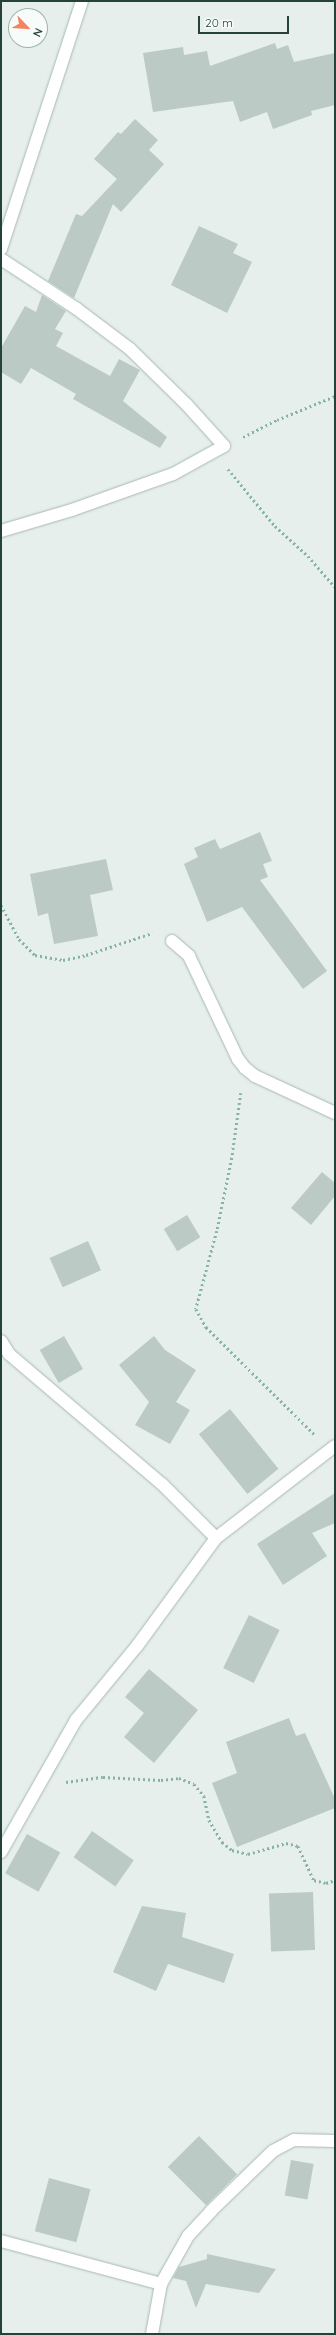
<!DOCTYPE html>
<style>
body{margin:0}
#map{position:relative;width:336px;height:2335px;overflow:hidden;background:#e6efeb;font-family:Quicksand,sans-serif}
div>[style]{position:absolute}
.building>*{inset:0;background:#bbcac4;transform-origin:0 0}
.path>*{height:2.5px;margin-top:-1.25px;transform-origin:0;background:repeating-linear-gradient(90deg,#86b3a5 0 2px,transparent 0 5px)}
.roads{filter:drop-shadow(0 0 1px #a8b8b2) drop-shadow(0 0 1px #a8b8b2)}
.minor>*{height:12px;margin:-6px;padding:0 6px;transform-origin:6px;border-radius:6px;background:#fff}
span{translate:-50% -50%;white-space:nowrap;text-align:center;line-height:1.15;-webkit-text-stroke:4px #f7fbf9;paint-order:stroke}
.frame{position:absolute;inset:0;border:2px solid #24423a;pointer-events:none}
.north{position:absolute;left:8px;top:8px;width:40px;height:40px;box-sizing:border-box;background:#f7fbf9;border:1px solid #a3b1ad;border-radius:50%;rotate:115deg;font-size:11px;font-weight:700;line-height:16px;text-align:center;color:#24423a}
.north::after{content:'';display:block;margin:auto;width:14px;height:18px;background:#f4845f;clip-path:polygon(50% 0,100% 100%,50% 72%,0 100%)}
.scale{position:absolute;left:198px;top:16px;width:91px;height:18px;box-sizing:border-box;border:2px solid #24423a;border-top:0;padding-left:5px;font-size:12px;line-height:14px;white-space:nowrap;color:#24423a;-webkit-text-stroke:3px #f7fbf9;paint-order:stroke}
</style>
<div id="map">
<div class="building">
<div style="clip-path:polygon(275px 43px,277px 49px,288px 45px,294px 62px,335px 53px,335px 105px,311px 111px,312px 115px,273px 129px,267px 112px,240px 122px,233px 101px,153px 112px,143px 53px,183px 47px,184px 55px,207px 51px,210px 66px)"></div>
<div style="clip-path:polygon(135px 119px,158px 140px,149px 150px,164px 164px,121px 212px,113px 204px,74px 298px,48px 281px,76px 214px,82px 216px,117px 179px,94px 159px,118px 132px,121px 134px)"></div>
<div style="clip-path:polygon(199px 226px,238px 244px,233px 253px,252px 262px,227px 313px,171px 285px)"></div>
<div style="clip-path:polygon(42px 295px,66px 311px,55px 329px,63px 333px,56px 346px,110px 376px,119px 359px,140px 370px,123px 401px,167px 437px,160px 448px,73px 399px,76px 394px,31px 368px,21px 384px,1px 372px,1px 348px,25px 306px,36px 312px)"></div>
<div style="clip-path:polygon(260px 832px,272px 861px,263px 864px,268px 877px,260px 880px,327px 971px,303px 989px,242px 907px,207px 922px,184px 864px,198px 857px,194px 848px,215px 839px,220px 849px)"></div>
<div style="clip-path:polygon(106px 859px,113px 890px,90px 895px,98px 936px,54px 944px,48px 913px,38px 916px,30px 874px)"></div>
<div style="clip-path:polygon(322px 1172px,335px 1183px,335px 1196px,311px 1225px,291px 1208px)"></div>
<div style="left:187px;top:1215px;width:26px;height:27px;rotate:59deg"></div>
<div style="left:88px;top:1241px;width:32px;height:42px;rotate:66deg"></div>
<div style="left:64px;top:1336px;width:38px;height:28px;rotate:60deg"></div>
<div style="clip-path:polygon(154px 1336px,165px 1350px,196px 1370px,176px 1402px,190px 1410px,170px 1444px,135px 1425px,149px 1402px,119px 1365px)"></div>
<div style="left:230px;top:1409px;width:77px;height:40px;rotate:51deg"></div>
<div style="clip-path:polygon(335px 1493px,335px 1523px,312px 1533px,327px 1556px,283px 1585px,257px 1544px)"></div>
<div style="left:249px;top:1615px;width:34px;height:59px;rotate:26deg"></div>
<div style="clip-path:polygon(149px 1669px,198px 1710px,154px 1763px,124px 1737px,144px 1713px,125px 1697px)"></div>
<div style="clip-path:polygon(289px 1718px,296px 1736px,305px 1733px,335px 1799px,335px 1808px,237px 1847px,212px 1783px,237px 1773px,226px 1742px)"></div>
<div style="left:92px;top:1831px;width:51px;height:32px;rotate:35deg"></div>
<div style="left:27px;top:1834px;width:38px;height:45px;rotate:29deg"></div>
<div style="left:313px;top:1892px;width:58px;height:44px;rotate:88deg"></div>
<div style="clip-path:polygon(142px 1906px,186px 1913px,182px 1937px,234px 1954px,224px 1983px,168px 1964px,156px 1991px,113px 1972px)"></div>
<div style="left:199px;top:2136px;width:54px;height:44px;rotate:45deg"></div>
<div style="left:291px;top:2160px;width:23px;height:36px;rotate:10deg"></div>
<div style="left:49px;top:2178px;width:43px;height:55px;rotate:15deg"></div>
<div style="clip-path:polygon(207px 2254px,258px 2265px,276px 2269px,259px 2293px,206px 2284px,196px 2308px,186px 2281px,173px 2278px,179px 2267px,207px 2259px)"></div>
</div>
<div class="path">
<div style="left:243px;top:437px;width:38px;rotate:-27deg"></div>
<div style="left:277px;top:420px;width:63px;rotate:-22.5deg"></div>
<div style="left:228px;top:469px;width:74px;rotate:50.5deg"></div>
<div style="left:275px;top:526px;width:45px;rotate:42.3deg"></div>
<div style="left:308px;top:556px;width:41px;rotate:48.9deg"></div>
<div style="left:1px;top:905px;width:38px;rotate:62deg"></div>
<div style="left:19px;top:939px;width:23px;rotate:45deg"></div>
<div style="left:35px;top:955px;width:28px;rotate:10deg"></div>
<div style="left:63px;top:960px;width:24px;rotate:-12deg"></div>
<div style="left:86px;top:955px;width:70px;rotate:-18.4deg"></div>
<div style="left:241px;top:1093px;width:66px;rotate:97.9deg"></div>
<div style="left:232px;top:1158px;width:75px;rotate:101.6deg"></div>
<div style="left:217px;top:1231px;width:81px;rotate:105.1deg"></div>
<div style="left:196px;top:1309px;width:21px;rotate:61deg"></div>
<div style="left:206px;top:1327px;width:152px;rotate:44.7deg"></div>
<div style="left:66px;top:1782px;width:37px;rotate:-8deg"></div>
<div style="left:103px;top:1777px;width:58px;rotate:3deg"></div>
<div style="left:161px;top:1780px;width:18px;rotate:-6deg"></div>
<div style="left:179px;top:1778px;width:16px;rotate:22deg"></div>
<div style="left:194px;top:1784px;width:16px;rotate:50deg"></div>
<div style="left:204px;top:1796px;width:25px;rotate:78deg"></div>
<div style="left:209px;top:1820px;width:26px;rotate:59deg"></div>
<div style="left:222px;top:1842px;width:13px;rotate:39deg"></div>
<div style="left:232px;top:1850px;width:16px;rotate:14deg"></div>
<div style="left:248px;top:1854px;width:40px;rotate:-16deg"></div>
<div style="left:286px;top:1843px;width:12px;rotate:14deg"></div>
<div style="left:298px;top:1846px;width:38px;rotate:65deg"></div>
<div style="left:314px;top:1880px;width:12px;rotate:14deg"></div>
<div style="left:326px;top:1883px;width:9px;rotate:-18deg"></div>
</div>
<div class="roads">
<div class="minor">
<div style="left:1px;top:249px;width:261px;rotate:-71.9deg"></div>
<div style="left:1px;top:259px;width:91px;rotate:33.3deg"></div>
<div style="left:77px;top:309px;width:66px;rotate:37deg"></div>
<div style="left:130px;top:349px;width:80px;rotate:44.5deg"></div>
<div style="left:187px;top:405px;width:55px;rotate:47.9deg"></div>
<div style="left:224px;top:446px;width:58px;rotate:151.2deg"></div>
<div style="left:173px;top:474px;width:107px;rotate:160.4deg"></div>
<div style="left:72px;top:510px;width:74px;rotate:163.5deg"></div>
<div style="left:172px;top:941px;width:23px;rotate:41deg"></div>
<div style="left:189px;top:956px;width:114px;rotate:64.6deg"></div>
<div style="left:238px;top:1059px;width:11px;rotate:52deg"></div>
<div style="left:245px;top:1068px;width:13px;rotate:39deg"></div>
<div style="left:255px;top:1076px;width:88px;rotate:24.8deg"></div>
<div style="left:1px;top:1341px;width:15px;rotate:58deg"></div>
<div style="left:9px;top:1354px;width:201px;rotate:40.4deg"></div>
<div style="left:162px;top:1484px;width:76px;rotate:45deg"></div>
<div style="left:1px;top:1852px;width:152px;rotate:-60.4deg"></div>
<div style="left:76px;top:1720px;width:96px;rotate:-50.5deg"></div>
<div style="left:137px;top:1646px;width:134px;rotate:-53.8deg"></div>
<div style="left:216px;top:1538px;width:150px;rotate:-37.7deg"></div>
<div style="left:1px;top:2241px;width:166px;rotate:15deg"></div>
<div style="left:152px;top:2334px;width:51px;rotate:-79.8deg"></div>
<div style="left:161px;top:2284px;width:55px;rotate:-60.6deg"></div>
<div style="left:188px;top:2236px;width:34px;rotate:-47deg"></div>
<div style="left:211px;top:2211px;width:86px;rotate:-44.1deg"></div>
<div style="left:273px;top:2151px;width:24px;rotate:-28deg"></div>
<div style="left:294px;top:2140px;width:41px;rotate:1.4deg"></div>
</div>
</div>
<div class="frame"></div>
<div class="north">N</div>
<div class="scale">20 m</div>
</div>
